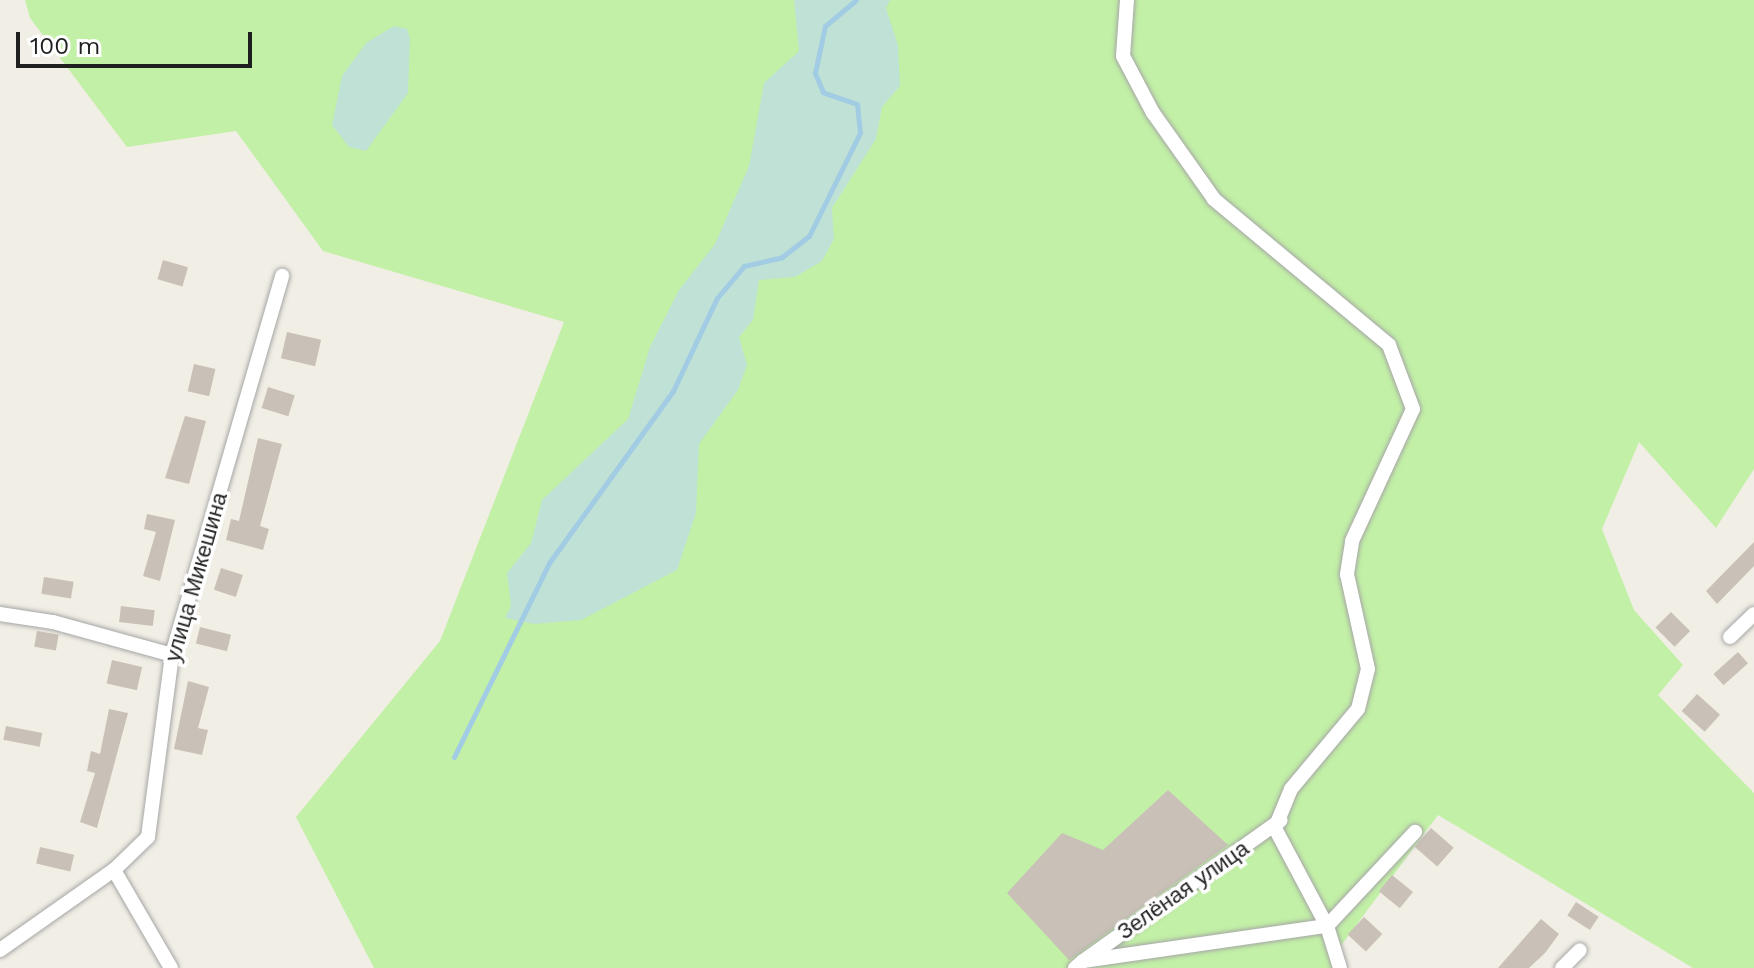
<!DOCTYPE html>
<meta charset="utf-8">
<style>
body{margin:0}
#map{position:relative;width:1754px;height:968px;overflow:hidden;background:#f1eee5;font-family:"Work Sans",sans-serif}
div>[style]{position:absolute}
.grass>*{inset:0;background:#c2f0a6}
.wetland>*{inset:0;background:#c0e1d5}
.stream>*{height:5px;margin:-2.5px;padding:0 2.5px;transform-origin:2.5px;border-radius:2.5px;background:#a1cce3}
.building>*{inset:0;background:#c9c1b7;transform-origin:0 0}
.roads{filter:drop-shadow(0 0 2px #a6a6a6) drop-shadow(0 0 2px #a6a6a6)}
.street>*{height:14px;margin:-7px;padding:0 7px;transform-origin:7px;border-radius:7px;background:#fff}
span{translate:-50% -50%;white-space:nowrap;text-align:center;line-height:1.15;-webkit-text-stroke:7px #fff;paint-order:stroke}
.street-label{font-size:22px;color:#1f1f1f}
.scale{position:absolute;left:16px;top:32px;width:236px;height:36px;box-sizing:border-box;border:4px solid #1f1f1f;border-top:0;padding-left:10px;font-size:24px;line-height:28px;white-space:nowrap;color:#1f1f1f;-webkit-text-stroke:6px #fff;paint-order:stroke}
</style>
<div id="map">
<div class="grass">
<div style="clip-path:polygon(25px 0,1754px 0,1754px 469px,1716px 528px,1639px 442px,1602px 529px,1634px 610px,1683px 665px,1658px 695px,1754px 793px,1754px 968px,1693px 968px,1438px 815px,1334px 955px,1340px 968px,374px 968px,296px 817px,440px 641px,564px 322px,323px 251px,236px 131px,127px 147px,30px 18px)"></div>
</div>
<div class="wetland">
<div style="clip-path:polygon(794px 0,890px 0,886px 8px,898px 45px,900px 86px,882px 107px,876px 139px,832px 208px,834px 239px,822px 261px,795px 277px,759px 280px,753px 320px,739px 337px,747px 365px,738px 390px,699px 444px,696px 513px,677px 570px,581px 620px,534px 624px,505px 618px,511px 606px,507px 573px,531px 543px,542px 500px,628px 419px,650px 347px,679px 290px,715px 244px,749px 166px,764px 83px,799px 51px)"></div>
<div style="clip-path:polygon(394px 26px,407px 29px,410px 38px,408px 93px,366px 151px,349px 147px,332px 125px,342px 76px,366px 43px)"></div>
</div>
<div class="stream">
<div style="left:454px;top:757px;width:216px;rotate:-63.9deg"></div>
<div style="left:549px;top:563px;width:212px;rotate:-54.2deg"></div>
<div style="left:673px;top:391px;width:103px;rotate:-64.7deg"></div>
<div style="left:717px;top:298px;width:42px;rotate:-49.8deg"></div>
<div style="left:744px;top:266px;width:39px;rotate:-13deg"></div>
<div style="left:782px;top:257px;width:34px;rotate:-38deg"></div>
<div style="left:809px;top:236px;width:115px;rotate:-63.7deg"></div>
<div style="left:860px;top:133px;width:29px;rotate:-96deg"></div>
<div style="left:857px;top:104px;width:36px;rotate:-161deg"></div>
<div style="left:823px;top:92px;width:21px;rotate:-113deg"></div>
<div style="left:815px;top:73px;width:48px;rotate:-78deg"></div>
<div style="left:825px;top:26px;width:40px;rotate:-40deg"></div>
</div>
<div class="building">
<div style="left:163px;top:260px;width:26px;height:20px;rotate:16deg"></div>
<div style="left:287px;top:332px;width:35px;height:27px;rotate:13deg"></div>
<div style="left:194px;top:364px;width:22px;height:28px;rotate:13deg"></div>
<div style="left:268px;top:387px;width:28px;height:22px;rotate:17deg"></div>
<div style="clip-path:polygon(185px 416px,206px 421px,189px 484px,165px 478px)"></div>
<div style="clip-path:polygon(258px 438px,282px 444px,260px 526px,269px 529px,263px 550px,226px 540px,231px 519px,239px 521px)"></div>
<div style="clip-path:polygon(147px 514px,175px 520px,160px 581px,143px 576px,156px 532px,144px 529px)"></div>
<div style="clip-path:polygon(1754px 542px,1754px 566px,1717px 604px,1706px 591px)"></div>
<div style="left:221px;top:568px;width:23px;height:23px;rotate:18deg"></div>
<div style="left:44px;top:577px;width:30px;height:17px;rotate:9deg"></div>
<div style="left:121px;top:606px;width:34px;height:16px;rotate:7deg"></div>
<div style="left:1671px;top:612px;width:27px;height:22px;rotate:45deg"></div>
<div style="left:200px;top:627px;width:32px;height:17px;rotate:14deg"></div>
<div style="left:37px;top:631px;width:22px;height:16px;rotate:10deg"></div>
<div style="left:1738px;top:652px;width:15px;height:33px;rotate:48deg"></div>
<div style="left:112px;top:660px;width:31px;height:24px;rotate:13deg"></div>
<div style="clip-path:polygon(188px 681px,209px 687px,198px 728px,208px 730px,202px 755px,174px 749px)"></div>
<div style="left:1697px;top:694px;width:31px;height:23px;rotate:42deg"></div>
<div style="clip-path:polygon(109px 709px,128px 713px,97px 828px,80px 822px,95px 773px,87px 771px,91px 751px,100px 754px)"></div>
<div style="left:6px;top:726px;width:37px;height:14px;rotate:11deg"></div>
<div style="clip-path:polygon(1168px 790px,1228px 845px,1069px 960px,1007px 893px,1062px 833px,1103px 850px)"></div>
<div style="left:1431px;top:828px;width:30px;height:25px;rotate:41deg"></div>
<div style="left:40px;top:847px;width:35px;height:17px;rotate:13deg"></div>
<div style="left:1392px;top:875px;width:27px;height:21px;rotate:39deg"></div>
<div style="left:1576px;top:902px;width:27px;height:16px;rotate:33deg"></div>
<div style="left:1364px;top:917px;width:25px;height:24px;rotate:43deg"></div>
<div style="clip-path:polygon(1541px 919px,1559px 934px,1545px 953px,1529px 968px,1498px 968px)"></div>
</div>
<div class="roads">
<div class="street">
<div style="left:0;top:614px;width:54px;rotate:8.6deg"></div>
<div style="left:53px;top:622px;width:123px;rotate:15.5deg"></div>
<div style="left:1730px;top:637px;width:33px;rotate:-44deg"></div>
<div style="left:114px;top:870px;width:113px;rotate:59.8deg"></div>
<div style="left:0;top:950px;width:139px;rotate:-35.1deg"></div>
<div style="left:114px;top:870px;width:47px;rotate:-44.1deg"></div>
<div style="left:148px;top:837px;width:184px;rotate:-82.5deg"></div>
<div style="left:172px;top:655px;width:395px;rotate:-73.8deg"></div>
<div style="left:1086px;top:959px;width:239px;rotate:-35.5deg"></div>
<div style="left:1075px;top:968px;width:11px;rotate:-41deg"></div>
<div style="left:1083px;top:961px;width:246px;rotate:-8.2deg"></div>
<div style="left:1327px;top:926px;width:111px;rotate:-118deg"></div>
<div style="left:1275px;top:828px;width:42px;rotate:-67.7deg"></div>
<div style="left:1291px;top:789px;width:104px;rotate:-50.1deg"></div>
<div style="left:1358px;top:709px;width:41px;rotate:-76deg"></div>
<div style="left:1368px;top:669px;width:97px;rotate:-102.5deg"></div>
<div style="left:1347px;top:574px;width:33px;rotate:-81deg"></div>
<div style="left:1352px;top:541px;width:145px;rotate:-65.2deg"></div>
<div style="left:1413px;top:409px;width:68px;rotate:-110.6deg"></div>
<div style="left:1389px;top:345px;width:228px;rotate:-140.2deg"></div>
<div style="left:1214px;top:199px;width:105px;rotate:-125.3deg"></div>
<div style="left:1153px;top:113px;width:64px;rotate:-117.8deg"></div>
<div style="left:1123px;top:56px;width:56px;rotate:-85.9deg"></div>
<div style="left:1340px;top:968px;width:44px;rotate:-107.2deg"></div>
<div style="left:1327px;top:926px;width:129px;rotate:-46.9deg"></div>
<div style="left:1562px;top:968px;width:25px;rotate:-45deg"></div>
</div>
</div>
<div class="street-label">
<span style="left:196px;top:577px;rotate:-74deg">улица Микешина</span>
<span style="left:1183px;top:890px;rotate:-35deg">Зелёная улица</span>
</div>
<div class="scale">100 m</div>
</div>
